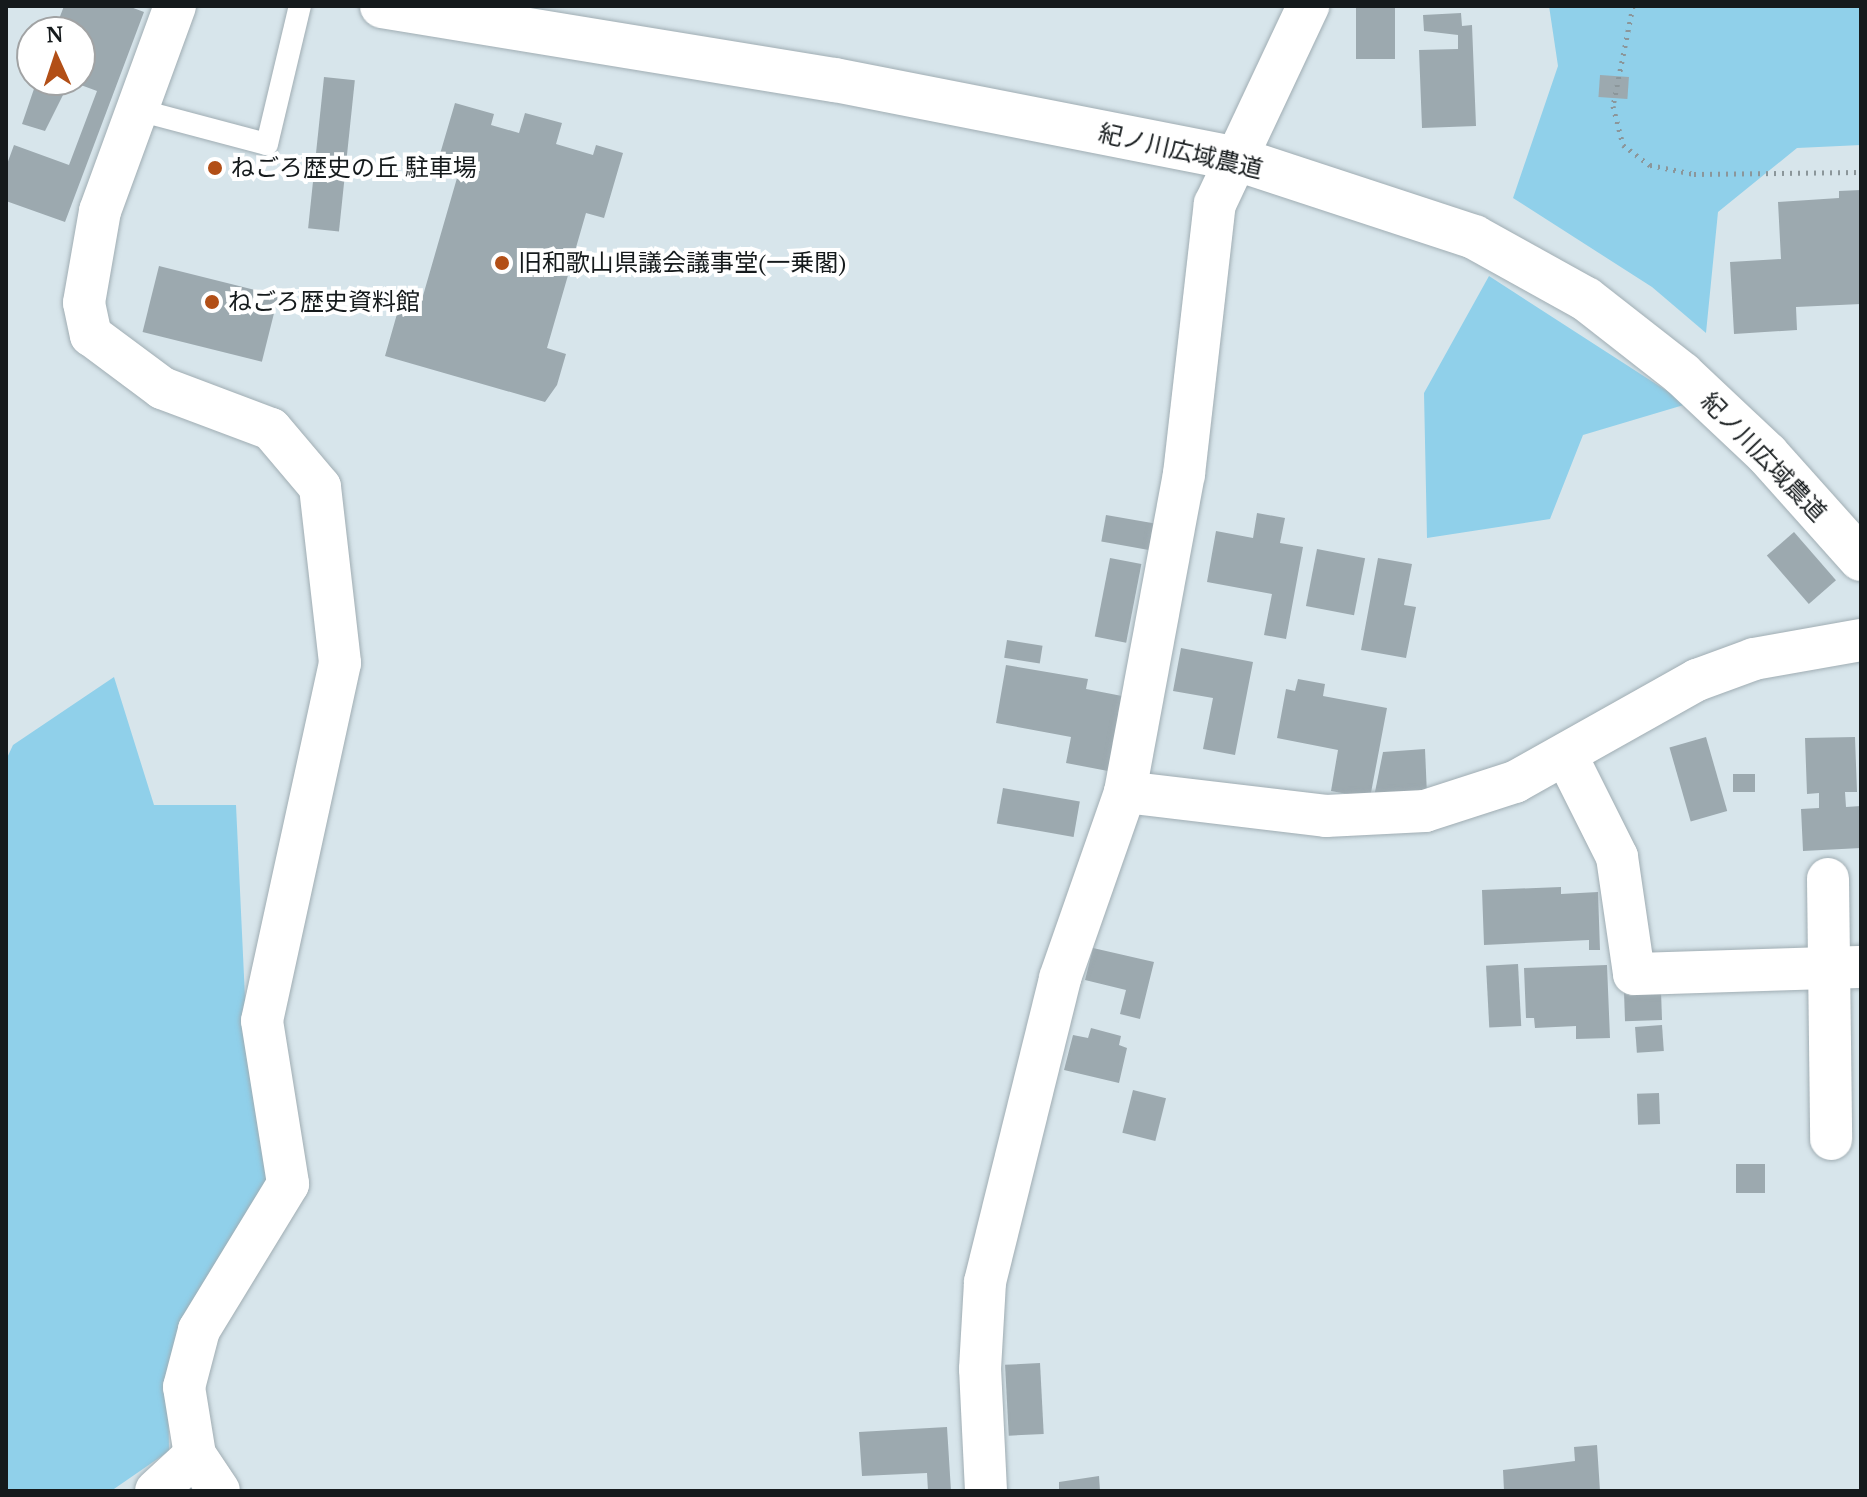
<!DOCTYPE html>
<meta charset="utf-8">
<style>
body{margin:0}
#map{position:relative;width:1867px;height:1497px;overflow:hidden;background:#d7e5eb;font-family:"PT Serif","Noto Sans JP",serif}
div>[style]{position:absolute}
.green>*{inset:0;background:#90d0ea}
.building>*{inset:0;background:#9ca9af;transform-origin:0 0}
.path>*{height:5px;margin-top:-2.5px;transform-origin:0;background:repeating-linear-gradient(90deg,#8b969a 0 2px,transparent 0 8px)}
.roads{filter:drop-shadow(0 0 2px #a0adb3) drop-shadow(0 0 2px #a0adb3)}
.service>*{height:22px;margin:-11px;padding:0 11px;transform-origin:11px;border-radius:11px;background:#fff}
.minor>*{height:42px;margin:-21px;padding:0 21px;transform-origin:21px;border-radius:21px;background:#fff}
.tertiary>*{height:44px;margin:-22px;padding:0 22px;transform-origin:22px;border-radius:22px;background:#fff}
.dots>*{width:22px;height:22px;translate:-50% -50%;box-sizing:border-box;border:4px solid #fff;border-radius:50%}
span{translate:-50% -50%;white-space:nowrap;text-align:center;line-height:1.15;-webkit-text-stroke:8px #fff;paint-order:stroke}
.street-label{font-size:24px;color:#151a1c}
.poi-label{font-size:24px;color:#151a1c}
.left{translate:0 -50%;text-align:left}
.frame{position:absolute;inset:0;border:8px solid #151a1c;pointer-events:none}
.north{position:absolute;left:16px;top:16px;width:80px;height:80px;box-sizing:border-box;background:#fff;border:2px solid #a1a3a4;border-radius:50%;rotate:357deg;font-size:22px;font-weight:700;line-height:32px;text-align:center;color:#151a1c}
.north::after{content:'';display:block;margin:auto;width:28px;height:36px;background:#b24f17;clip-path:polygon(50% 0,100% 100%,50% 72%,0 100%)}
</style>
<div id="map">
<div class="green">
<div style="clip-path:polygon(1549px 6px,1861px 6px,1861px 145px,1797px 148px,1718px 212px,1706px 333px,1652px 287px,1513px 198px,1558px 66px)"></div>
<div style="clip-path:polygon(1489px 276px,1687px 404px,1583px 435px,1550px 519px,1427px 538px,1424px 393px)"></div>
<div style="clip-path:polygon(114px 677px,154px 805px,236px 805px,246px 1019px,274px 1180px,168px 1382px,169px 1451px,111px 1491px,6px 1491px,6px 760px,13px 745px)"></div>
</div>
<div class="building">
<div style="clip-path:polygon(64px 6px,128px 6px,144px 12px,65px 222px,6px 201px,6px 167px,14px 145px,69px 165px,97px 91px,70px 81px,45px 131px,22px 124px,37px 80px,80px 80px,80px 32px,54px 32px)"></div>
<div style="left:1356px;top:6px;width:39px;height:53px"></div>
<div style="clip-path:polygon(1461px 13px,1462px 26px,1472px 25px,1476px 126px,1422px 128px,1419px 50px,1458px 49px,1458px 35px,1424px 31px,1423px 15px)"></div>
<div style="left:1600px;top:75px;width:29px;height:22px;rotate:4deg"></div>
<div style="left:324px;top:77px;width:31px;height:152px;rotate:6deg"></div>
<div style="clip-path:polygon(455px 103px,494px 114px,491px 125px,519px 133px,525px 113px,562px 123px,556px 144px,593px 155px,596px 145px,623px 153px,604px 218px,586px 213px,547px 348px,566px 354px,557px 385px,545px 402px,385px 356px,399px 307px,418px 313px,457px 178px,435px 171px)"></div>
<div style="clip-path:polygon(1861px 190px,1861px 304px,1796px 307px,1797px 330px,1734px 334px,1730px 262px,1781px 259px,1778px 202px,1839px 198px,1839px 191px)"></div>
<div style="left:159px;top:266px;width:123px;height:68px;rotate:14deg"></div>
<div style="clip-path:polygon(1257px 513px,1285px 518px,1280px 543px,1303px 547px,1286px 639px,1264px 635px,1272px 594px,1207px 582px,1216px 531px,1253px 538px)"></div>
<div style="left:1106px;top:515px;width:51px;height:27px;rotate:10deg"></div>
<div style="left:1794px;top:532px;width:64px;height:36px;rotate:49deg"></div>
<div style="left:1317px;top:549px;width:49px;height:58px;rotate:11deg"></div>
<div style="left:1110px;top:558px;width:32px;height:80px;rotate:11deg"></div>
<div style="clip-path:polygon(1378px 558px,1412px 564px,1404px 605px,1416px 607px,1406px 658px,1361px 650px)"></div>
<div style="left:1007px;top:640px;width:36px;height:18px;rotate:9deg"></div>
<div style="clip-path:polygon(1181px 648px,1253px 662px,1235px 755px,1203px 749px,1213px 698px,1173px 691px)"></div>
<div style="clip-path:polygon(1006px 665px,1088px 679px,1086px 689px,1122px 696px,1108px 771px,1066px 763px,1071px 737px,996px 723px)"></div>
<div style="clip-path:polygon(1298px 679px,1325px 684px,1323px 696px,1387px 708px,1370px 798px,1331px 791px,1338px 750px,1277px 738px,1286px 689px,1295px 691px)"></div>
<div style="left:1706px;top:737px;width:77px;height:38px;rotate:74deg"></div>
<div style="clip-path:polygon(1855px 737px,1857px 792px,1845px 792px,1846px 807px,1861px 806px,1861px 848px,1803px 851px,1801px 809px,1819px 808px,1819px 793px,1807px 794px,1805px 738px)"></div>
<div style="clip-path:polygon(1425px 749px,1427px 795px,1374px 797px,1383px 752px)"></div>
<div style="left:1755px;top:774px;width:18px;height:22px;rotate:90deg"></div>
<div style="left:1003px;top:788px;width:78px;height:36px;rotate:10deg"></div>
<div style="clip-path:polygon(1561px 887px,1561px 894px,1598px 892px,1600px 950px,1589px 950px,1589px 940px,1484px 945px,1482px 890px)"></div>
<div style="clip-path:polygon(1093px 948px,1154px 962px,1140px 1019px,1120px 1014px,1126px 990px,1085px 980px)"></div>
<div style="left:1518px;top:964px;width:62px;height:32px;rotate:87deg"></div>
<div style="clip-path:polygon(1607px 965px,1610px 1038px,1576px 1039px,1576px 1026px,1535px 1028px,1534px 1018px,1526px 1018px,1524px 968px)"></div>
<div style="left:1661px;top:991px;width:29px;height:37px;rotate:88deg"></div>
<div style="left:1662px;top:1025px;width:26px;height:27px;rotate:86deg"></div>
<div style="clip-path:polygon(1091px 1028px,1121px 1036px,1119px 1045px,1127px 1048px,1119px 1083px,1064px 1070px,1073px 1035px,1088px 1038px)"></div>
<div style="left:1133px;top:1090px;width:34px;height:44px;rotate:14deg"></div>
<div style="left:1659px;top:1093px;width:31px;height:22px;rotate:88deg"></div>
<div style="left:1736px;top:1164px;width:29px;height:29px"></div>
<div style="left:1040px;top:1363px;width:71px;height:35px;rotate:87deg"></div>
<div style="clip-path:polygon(947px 1427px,951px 1491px,928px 1491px,927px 1473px,862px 1476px,859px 1432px)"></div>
<div style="clip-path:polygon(1597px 1445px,1600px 1491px,1504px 1491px,1503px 1470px,1575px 1461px,1574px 1447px)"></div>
<div style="clip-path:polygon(1099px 1476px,1100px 1491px,1059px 1491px,1059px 1482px)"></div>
</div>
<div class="path">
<div style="left:1633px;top:6px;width:102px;rotate:101.3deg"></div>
<div style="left:1613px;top:106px;width:40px;rotate:75.6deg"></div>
<div style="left:1623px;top:145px;width:34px;rotate:37deg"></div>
<div style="left:1650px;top:165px;width:45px;rotate:11.6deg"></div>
<div style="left:1694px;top:174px;width:167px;rotate:-0.7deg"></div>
</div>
<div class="roads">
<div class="service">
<div style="left:138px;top:110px;width:133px;rotate:14.8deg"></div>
<div style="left:267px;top:144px;width:142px;rotate:-76.6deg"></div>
</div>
<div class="minor">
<div style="left:175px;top:6px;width:218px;rotate:110.1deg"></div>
<div style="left:100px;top:211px;width:93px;rotate:99.9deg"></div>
<div style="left:84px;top:303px;width:33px;rotate:78deg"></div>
<div style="left:91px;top:335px;width:89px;rotate:36.7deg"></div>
<div style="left:162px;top:388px;width:116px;rotate:20.6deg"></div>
<div style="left:271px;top:429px;width:76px;rotate:49.8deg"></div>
<div style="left:320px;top:487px;width:177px;rotate:83.5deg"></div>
<div style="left:340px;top:663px;width:366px;rotate:102.3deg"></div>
<div style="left:262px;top:1021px;width:165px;rotate:80.9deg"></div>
<div style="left:288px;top:1184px;width:171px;rotate:121.4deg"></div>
<div style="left:199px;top:1330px;width:59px;rotate:104.7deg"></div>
<div style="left:184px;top:1387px;width:69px;rotate:80.8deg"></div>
<div style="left:195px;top:1455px;width:43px;rotate:56.3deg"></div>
<div style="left:1567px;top:757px;width:112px;rotate:63.4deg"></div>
<div style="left:1617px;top:857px;width:118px;rotate:81.7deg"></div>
<div style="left:1634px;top:974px;width:227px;rotate:-1.8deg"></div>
<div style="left:1125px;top:792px;width:202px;rotate:6.8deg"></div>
<div style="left:1326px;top:816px;width:99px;rotate:-2.9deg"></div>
<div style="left:1425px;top:811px;width:95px;rotate:-17.9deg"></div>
<div style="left:1515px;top:782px;width:209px;rotate:-29.3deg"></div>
<div style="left:1697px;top:680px;width:61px;rotate:-20.2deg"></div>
<div style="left:1754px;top:659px;width:109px;rotate:-10.1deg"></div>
<div style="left:1828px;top:879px;width:260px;rotate:89.3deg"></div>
<div style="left:156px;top:1491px;width:53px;rotate:-42.7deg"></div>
<div style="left:986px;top:1491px;width:122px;rotate:-92.8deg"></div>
<div style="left:980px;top:1369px;width:87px;rotate:-86.7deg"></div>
<div style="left:985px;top:1282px;width:313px;rotate:-76.1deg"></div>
<div style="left:1060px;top:978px;width:197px;rotate:-70.7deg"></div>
<div style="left:1125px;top:792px;width:323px;rotate:-79.5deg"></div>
<div style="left:1184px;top:474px;width:272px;rotate:-83.5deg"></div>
<div style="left:1215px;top:204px;width:219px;rotate:-64.8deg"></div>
</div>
<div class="tertiary">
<div style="left:382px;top:6px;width:459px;rotate:9.3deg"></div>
<div style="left:835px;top:80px;width:407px;rotate:11.1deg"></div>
<div style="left:1234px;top:158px;width:253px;rotate:18.2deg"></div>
<div style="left:1474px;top:237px;width:128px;rotate:29deg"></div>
<div style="left:1586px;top:299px;width:122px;rotate:38deg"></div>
<div style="left:1682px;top:374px;width:117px;rotate:43.3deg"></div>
<div style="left:1767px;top:454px;width:141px;rotate:48.2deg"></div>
</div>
</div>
<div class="dots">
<div style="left:215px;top:168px;background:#b24f17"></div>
<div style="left:502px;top:263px;background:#b24f17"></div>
<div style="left:212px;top:302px;background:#b24f17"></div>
</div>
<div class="street-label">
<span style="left:1181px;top:151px;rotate:13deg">紀ノ川広域農道</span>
<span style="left:1764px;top:457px;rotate:46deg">紀ノ川広域農道</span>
</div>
<div class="poi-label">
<span class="left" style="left:231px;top:168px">ねごろ歴史の丘 駐車場</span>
<span class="left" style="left:518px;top:263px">旧和歌山県議会議事堂(一乗閣)</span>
<span class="left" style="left:228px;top:302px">ねごろ歴史資料館</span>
</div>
<div class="frame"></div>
<div class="north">N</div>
</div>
